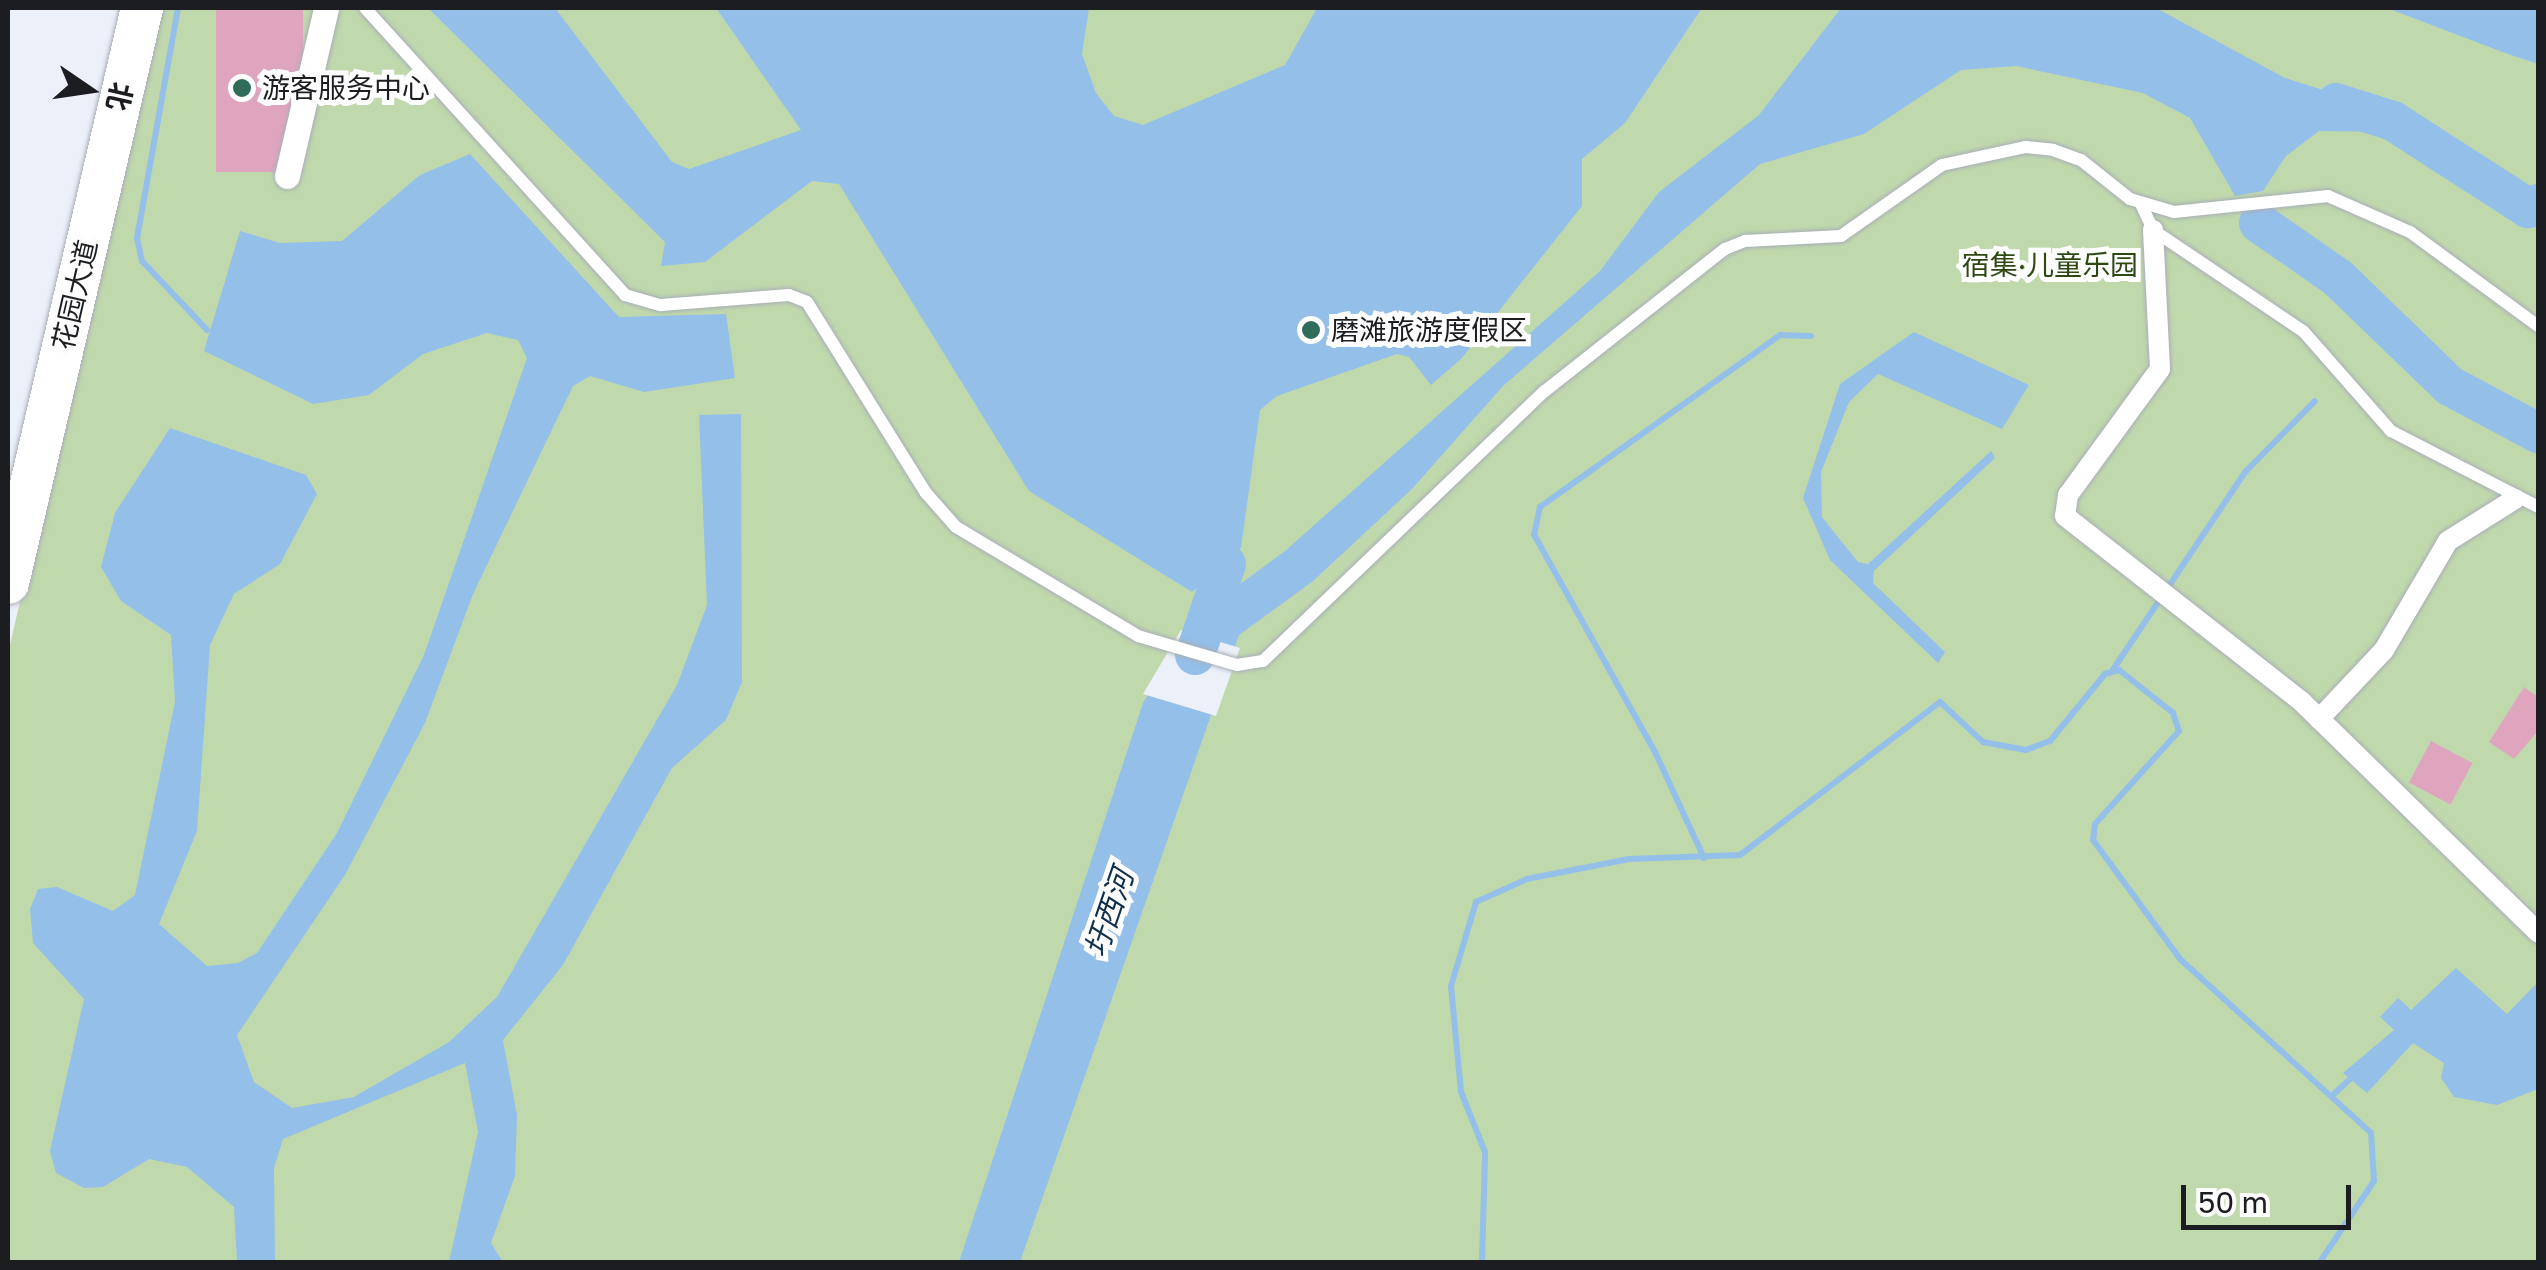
<!DOCTYPE html>
<meta charset="utf-8">
<style>
body{margin:0}
#map{position:relative;width:2546px;height:1270px;overflow:hidden;background:#ebf0f9;font-family:"Golos Text","Noto Sans SC",sans-serif}
div>[style]{position:absolute}
.green>*{inset:0;background:#c0d9ac}
.water>*{inset:0;background:#94bfe9}
.pier>*{inset:0;background:#ebf0f9}
.stream>*{height:6px;margin:-3px;padding:0 3px;transform-origin:3px;border-radius:3px;background:#94bfe9}
.river>*{height:40px;margin:-20px;padding:0 20px;transform-origin:20px;border-radius:20px;background:#94bfe9}
.building>*{inset:0;background:#dfa5be;transform-origin:0 0}
.roads{filter:drop-shadow(0 0 2px #a9aeb7) drop-shadow(0 0 2px #a9aeb7)}
.service>*{height:12px;margin:-6px;padding:0 6px;transform-origin:6px;border-radius:6px;background:#fff}
.pedestrian>*{height:20px;margin:-10px;padding:0 10px;transform-origin:10px;border-radius:10px;background:#fff}
.minor>*{height:25px;margin:-12.5px;padding:0 12.5px;transform-origin:12.5px;border-radius:12.5px;background:#fff}
.primary>*{height:42px;margin:-21px;padding:0 21px;transform-origin:21px;border-radius:21px;background:#fff}
.dots>*{width:28px;height:28px;translate:-50% -50%;box-sizing:border-box;border:5px solid #fdfdfd;border-radius:50%}
span{translate:-50% -50%;white-space:nowrap;text-align:center;line-height:1.15;-webkit-text-stroke:10px #fdfdfd;paint-order:stroke}
.poi-label{font-size:28px;color:#1b1d20}
.left{translate:0 -50%;text-align:left}
.park-label{font-size:28px;color:#2e4813}
.street-label{font-size:28px;color:#1b1d20}
.water-label{font-size:30px;color:#0f2f4b;font-style:italic}
.frame{position:absolute;inset:0;border:10px solid #1b1d20;pointer-events:none}
.north{position:absolute;left:40px;top:40px;width:100px;height:100px;-webkit-text-stroke:8px #fdfdfd;paint-order:stroke;rotate:103deg;font-size:28px;font-weight:700;line-height:40px;text-align:center;color:#1b1d20}
.north::after{content:'';display:block;margin:auto;width:35px;height:45px;background:#1b1d20;clip-path:polygon(50% 0,100% 100%,50% 72%,0 100%)}
.scale{position:absolute;left:2181px;top:1185px;width:170px;height:45px;box-sizing:border-box;border:5px solid #1b1d20;border-top:0;padding-left:12px;font-size:30px;line-height:35px;white-space:nowrap;color:#1b1d20;-webkit-text-stroke:8px #fdfdfd;paint-order:stroke}
</style>
<div id="map">
<div class="green">
<div style="clip-path:polygon(158px 8px,2538px 8px,2538px 1262px,8px 1262px,8px 653px)"></div>
</div>
<div class="water">
<div style="clip-path:polygon(428px 8px,555px 8px,672px 162px,689px 169px,801px 130px,716px 8px,1089px 8px,1082px 54px,1096px 93px,1114px 116px,1143px 125px,1285px 65px,1317px 8px,1702px 8px,1625px 123px,1582px 159px,1582px 206px,1461px 359px,1431px 385px,1409px 357px,1397px 354px,1277px 396px,1260px 410px,1241px 548px,1192px 592px,1029px 491px,839px 184px,812px 181px,705px 262px,661px 266px,665px 242px)"></div>
<div style="clip-path:polygon(1841px 8px,2156px 8px,2285px 78px,2389px 111px,2388px 132px,2319px 131px,2286px 156px,2263px 191px,2235px 196px,2190px 118px,2143px 93px,2016px 66px,1961px 70px,1864px 134px,1760px 164px,1503px 386px,1412px 489px,1312px 582px,1239px 635px,1020px 1262px,959px 1262px,1143px 703px,1194px 618px,1285px 551px,1600px 271px,1659px 192px,1759px 115px)"></div>
<div style="clip-path:polygon(2387px 8px,2538px 8px,2538px 64px,2505px 53px)"></div>
<div style="clip-path:polygon(470px 154px,619px 317px,726px 314px,735px 378px,644px 392px,590px 376px,573px 386px,473px 594px,425px 723px,345px 875px,237px 1035px,254px 1082px,292px 1108px,354px 1097px,449px 1042px,497px 997px,677px 685px,707px 605px,699px 415px,741px 414px,742px 682px,726px 720px,672px 768px,563px 965px,503px 1040px,517px 1115px,515px 1176px,491px 1243px,503px 1262px,449px 1262px,478px 1132px,465px 1063px,283px 1139px,274px 1168px,275px 1262px,237px 1262px,234px 1207px,187px 1167px,149px 1159px,103px 1187px,84px 1188px,56px 1173px,50px 1151px,84px 999px,33px 943px,30px 909px,38px 889px,57px 887px,113px 911px,135px 895px,175px 702px,171px 635px,121px 601px,101px 567px,115px 513px,170px 428px,306px 475px,317px 494px,280px 564px,234px 594px,210px 645px,197px 831px,159px 924px,207px 966px,238px 963px,257px 953px,337px 833px,424px 655px,527px 358px,518px 340px,487px 333px,423px 354px,369px 395px,313px 404px,204px 351px,240px 231px,280px 243px,342px 241px,420px 175px)"></div>
<div style="clip-path:polygon(1914px 332px,2029px 385px,2002px 429px,1878px 374px,1849px 402px,1821px 472px,1822px 517px,1858px 562px,1868px 564px,1991px 451px,1995px 458px,1874px 571px,1873px 583px,1945px 652px,1938px 663px,1830px 560px,1803px 498px,1840px 384px)"></div>
<div style="clip-path:polygon(2456px 968px,2507px 1014px,2538px 982px,2538px 1089px,2497px 1105px,2454px 1097px,2441px 1078px,2444px 1063px,2413px 1043px,2367px 1093px,2343px 1073px,2394px 1030px,2380px 1017px,2398px 998px,2411px 1010px)"></div>
</div>
<div class="pier">
<div style="clip-path:polygon(1181px 630px,1240px 648px,1216px 716px,1143px 694px)"></div>
</div>
<div class="stream">
<div style="left:178px;top:8px;width:234px;rotate:100.1deg"></div>
<div style="left:137px;top:238px;width:24px;rotate:78deg"></div>
<div style="left:142px;top:261px;width:95px;rotate:46.7deg"></div>
<div style="left:2112px;top:671px;width:241px;rotate:-56.2deg"></div>
<div style="left:2246px;top:471px;width:98px;rotate:-45.4deg"></div>
<div style="left:1704px;top:858px;width:117px;rotate:-114.8deg"></div>
<div style="left:1655px;top:752px;width:248px;rotate:-119.1deg"></div>
<div style="left:1534px;top:535px;width:29px;rotate:-78deg"></div>
<div style="left:1540px;top:507px;width:295px;rotate:-35.6deg"></div>
<div style="left:1780px;top:335px;width:31px;rotate:2deg"></div>
<div style="left:2335px;top:1093px;width:21px;rotate:-43deg"></div>
<div style="left:1482px;top:1262px;width:110px;rotate:-88.4deg"></div>
<div style="left:1485px;top:1152px;width:65px;rotate:-111.8deg"></div>
<div style="left:1461px;top:1092px;width:106px;rotate:-95.4deg"></div>
<div style="left:1451px;top:986px;width:88px;rotate:-73.4deg"></div>
<div style="left:1476px;top:902px;width:56px;rotate:-24.3deg"></div>
<div style="left:1527px;top:879px;width:104px;rotate:-11.1deg"></div>
<div style="left:1629px;top:859px;width:111px;rotate:-2.1deg"></div>
<div style="left:1740px;top:855px;width:252px;rotate:-37.4deg"></div>
<div style="left:1940px;top:702px;width:59px;rotate:42.9deg"></div>
<div style="left:1983px;top:742px;width:44px;rotate:10.5deg"></div>
<div style="left:2026px;top:750px;width:26px;rotate:-21deg"></div>
<div style="left:2050px;top:741px;width:87px;rotate:-50.6deg"></div>
<div style="left:2105px;top:674px;width:15px;rotate:-16deg"></div>
<div style="left:2119px;top:670px;width:69px;rotate:38.5deg"></div>
<div style="left:2173px;top:713px;width:19px;rotate:72deg"></div>
<div style="left:2179px;top:731px;width:125px;rotate:132.1deg"></div>
<div style="left:2095px;top:824px;width:16px;rotate:97deg"></div>
<div style="left:2093px;top:840px;width:147px;rotate:53.8deg"></div>
<div style="left:2180px;top:959px;width:258px;rotate:42.3deg"></div>
<div style="left:2371px;top:1133px;width:48px;rotate:86.4deg"></div>
<div style="left:2374px;top:1181px;width:97px;rotate:123.7deg"></div>
</div>
<div class="river">
<div style="left:2336px;top:103px;width:60px;rotate:17.5deg"></div>
<div style="left:2393px;top:121px;width:161px;rotate:32.8deg"></div>
<div style="left:2528px;top:208px;width:11px;rotate:-22deg"></div>
<div style="left:2259px;top:223px;width:96px;rotate:34.8deg"></div>
<div style="left:2338px;top:278px;width:156px;rotate:44deg"></div>
<div style="left:2450px;top:386px;width:100px;rotate:28.1deg"></div>
<div style="left:1195px;top:655px;width:96px;rotate:-71.2deg"></div>
</div>
<div class="building">
<div style="left:216px;top:8px;width:87px;height:164px"></div>
<div style="clip-path:polygon(2524px 687px,2538px 697px,2538px 731px,2514px 759px,2489px 742px)"></div>
<div style="left:2431px;top:741px;width:47px;height:47px;rotate:28deg"></div>
</div>
<div class="roads">
<div class="service">
<div style="left:365px;top:8px;width:387px;rotate:47.8deg"></div>
<div style="left:625px;top:295px;width:37px;rotate:16deg"></div>
<div style="left:661px;top:305px;width:128px;rotate:-4.5deg"></div>
<div style="left:789px;top:295px;width:19px;rotate:21deg"></div>
<div style="left:807px;top:302px;width:225px;rotate:58.1deg"></div>
<div style="left:926px;top:493px;width:45px;rotate:48.6deg"></div>
<div style="left:956px;top:527px;width:212px;rotate:30.9deg"></div>
<div style="left:1138px;top:636px;width:103px;rotate:16.3deg"></div>
<div style="left:1237px;top:665px;width:26px;rotate:-9deg"></div>
<div style="left:1263px;top:661px;width:390px;rotate:-43.8deg"></div>
<div style="left:1545px;top:391px;width:229px;rotate:-38.3deg"></div>
<div style="left:1725px;top:249px;width:22px;rotate:-22deg"></div>
<div style="left:1745px;top:241px;width:96px;rotate:-3deg"></div>
<div style="left:1841px;top:236px;width:123px;rotate:-35.1deg"></div>
<div style="left:1942px;top:165px;width:86px;rotate:-12.1deg"></div>
<div style="left:2026px;top:147px;width:27px;rotate:6deg"></div>
<div style="left:2053px;top:150px;width:30px;rotate:20deg"></div>
<div style="left:2081px;top:160px;width:63px;rotate:38.5deg"></div>
<div style="left:2130px;top:199px;width:46px;rotate:16.5deg"></div>
<div style="left:2174px;top:212px;width:155px;rotate:-5.9deg"></div>
<div style="left:2328px;top:196px;width:90px;rotate:23.7deg"></div>
<div style="left:2410px;top:232px;width:159px;rotate:36.3deg"></div>
<div style="left:2141px;top:204px;width:29px;rotate:65deg"></div>
<div style="left:2153px;top:230px;width:182px;rotate:34deg"></div>
<div style="left:2304px;top:332px;width:132px;rotate:48.7deg"></div>
<div style="left:2391px;top:431px;width:165px;rotate:27.3deg"></div>
</div>
<div class="pedestrian">
<div style="left:2153px;top:230px;width:139px;rotate:87.1deg"></div>
<div style="left:2160px;top:369px;width:156px;rotate:126.1deg"></div>
<div style="left:2068px;top:495px;width:21px;rotate:98deg"></div>
<div style="left:2065px;top:516px;width:301px;rotate:38.1deg"></div>
<div style="left:2302px;top:702px;width:330px;rotate:44.3deg"></div>
<div style="left:2319px;top:719px;width:95px;rotate:-46.7deg"></div>
<div style="left:2384px;top:650px;width:126px;rotate:-59.6deg"></div>
<div style="left:2448px;top:541px;width:79px;rotate:-32.1deg"></div>
</div>
<div class="minor">
<div style="left:287px;top:176px;width:172px;rotate:-76.9deg"></div>
</div>
<div class="primary">
<div style="left:8px;top:583px;width:590px;rotate:-76.88deg"></div>
</div>
</div>
<div class="dots">
<div style="left:242px;top:88px;background:#2f6d5a"></div>
<div style="left:1311px;top:330px;background:#2f6d5a"></div>
</div>
<div class="poi-label">
<span class="left" style="left:262px;top:88px">游客服务中心</span>
<span class="left" style="left:1331px;top:330px">磨滩旅游度假区</span>
</div>
<div class="park-label">
<span style="left:2050px;top:265px">宿集·儿童乐园</span>
</div>
<div class="street-label">
<span style="left:75px;top:295px;rotate:-77deg">花园大道</span>
</div>
<div class="water-label">
<span style="left:1109px;top:913px;rotate:-71deg">圩西河</span>
</div>
<div class="frame"></div>
<div class="north">北</div>
<div class="scale">50 m</div>
</div>
